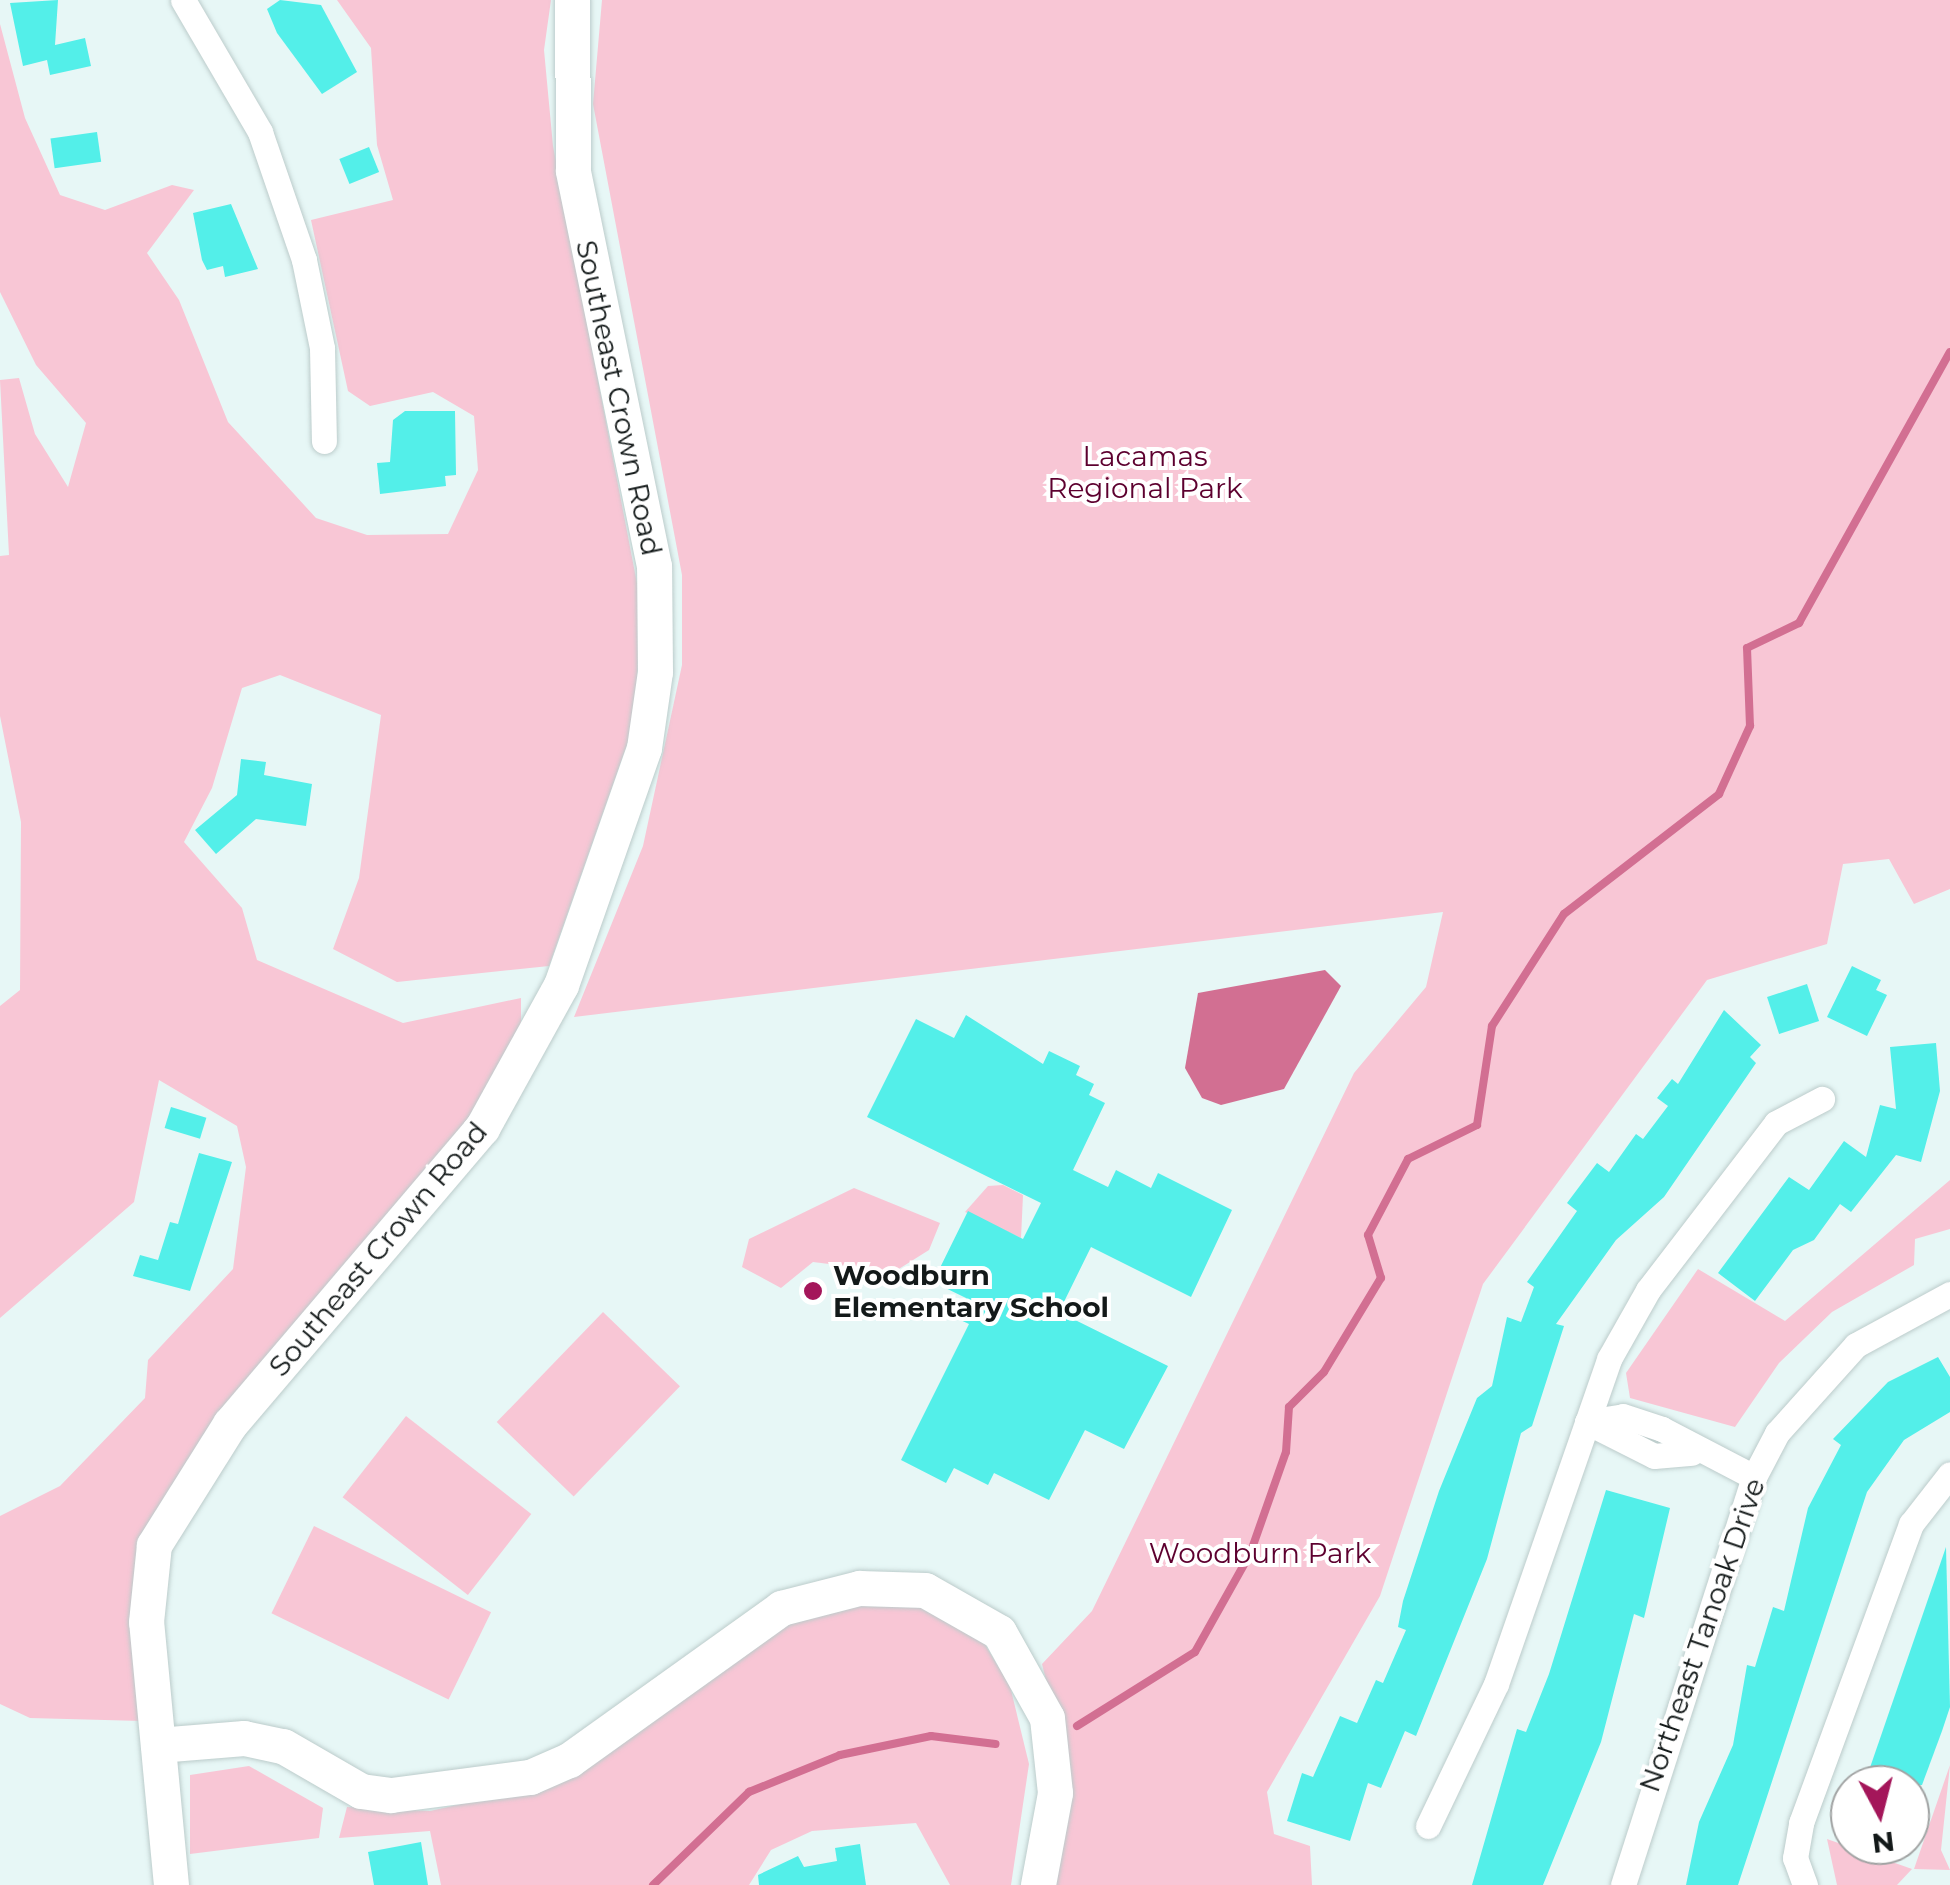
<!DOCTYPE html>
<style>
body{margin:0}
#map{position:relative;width:1950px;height:1885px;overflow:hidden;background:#e7f7f6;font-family:Montserrat,sans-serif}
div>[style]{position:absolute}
.green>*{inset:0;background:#f8c6d5;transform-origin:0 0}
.water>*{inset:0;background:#d26f92}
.stream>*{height:8px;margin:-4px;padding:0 4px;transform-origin:4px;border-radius:4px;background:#d26f92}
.building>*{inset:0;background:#53efe9;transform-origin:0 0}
.roads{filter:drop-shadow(0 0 2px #bccccb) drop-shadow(0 0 2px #bccccb)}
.street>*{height:25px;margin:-12.5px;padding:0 12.5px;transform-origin:12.5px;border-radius:12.5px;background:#fff}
.secondary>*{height:35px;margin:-17.5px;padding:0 17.5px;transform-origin:17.5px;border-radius:17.5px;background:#fff}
.dots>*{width:28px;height:28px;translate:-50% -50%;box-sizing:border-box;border:5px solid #fff;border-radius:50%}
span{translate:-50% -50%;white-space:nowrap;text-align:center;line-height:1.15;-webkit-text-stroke:8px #fff;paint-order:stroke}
.street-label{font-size:28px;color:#131919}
.park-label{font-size:28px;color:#5d002f}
.poi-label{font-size:28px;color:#131919;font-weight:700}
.left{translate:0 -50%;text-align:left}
.north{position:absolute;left:1830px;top:1765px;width:100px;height:100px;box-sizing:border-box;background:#fff;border:2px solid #a1a3a3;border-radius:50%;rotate:173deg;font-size:28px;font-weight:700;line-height:40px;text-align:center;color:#131919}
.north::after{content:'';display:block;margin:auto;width:35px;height:45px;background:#a4165a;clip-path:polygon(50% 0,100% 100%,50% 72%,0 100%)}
</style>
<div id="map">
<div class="green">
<div style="clip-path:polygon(337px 0,551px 0,544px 50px,553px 146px,640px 599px,636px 719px,549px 966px,397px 982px,333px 949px,359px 878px,381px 715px,280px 675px,242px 688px,212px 788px,184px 842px,242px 908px,257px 960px,403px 1023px,521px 998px,521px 1026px,485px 1098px,164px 1500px,132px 1624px,142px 1721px,30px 1718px,0 1704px,0 1516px,60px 1486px,145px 1398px,148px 1360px,233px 1269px,246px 1167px,237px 1126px,159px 1080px,134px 1202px,0 1318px,0 1006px,20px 990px,21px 822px,0 716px,0 556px,9px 555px,0 380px,19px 378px,35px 434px,68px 487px,86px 423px,36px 365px,0 292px,0 24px,25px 118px,60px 195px,105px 210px,172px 185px,194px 190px,147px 253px,179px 300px,228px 422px,316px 518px,367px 535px,448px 534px,478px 470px,474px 416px,433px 392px,370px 406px,348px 391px,311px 220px,393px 200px,377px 145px,371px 48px)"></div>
<div style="clip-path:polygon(602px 0,1950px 0,1950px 889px,1914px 904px,1889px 859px,1843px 864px,1827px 944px,1707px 980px,1483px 1284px,1380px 1596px,1267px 1792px,1274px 1834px,1310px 1846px,1312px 1885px,1053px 1885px,1069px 1773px,1042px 1664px,1092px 1611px,1354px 1073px,1426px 987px,1443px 912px,574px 1017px,643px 846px,682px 665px,682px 575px,593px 104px)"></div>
<div style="clip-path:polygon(1950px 1180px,1950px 1229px,1915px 1239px,1914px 1265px,1832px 1312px,1779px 1363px,1735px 1427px,1630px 1398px,1626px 1373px,1698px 1269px,1785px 1321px)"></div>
<div style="clip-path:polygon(1003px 1185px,1023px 1195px,1021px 1238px,965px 1212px,988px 1186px)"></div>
<div style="clip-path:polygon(854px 1188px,940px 1223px,929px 1250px,894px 1272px,813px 1262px,781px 1288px,742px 1267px,749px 1239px)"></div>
<div style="left:603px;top:1312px;width:107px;height:153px;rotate:44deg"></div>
<div style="left:406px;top:1416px;width:159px;height:103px;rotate:38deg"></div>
<div style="left:314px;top:1526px;width:197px;height:97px;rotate:26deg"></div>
<div style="clip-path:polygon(862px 1600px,930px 1607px,981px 1638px,1010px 1686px,1029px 1764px,1011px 1885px,950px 1885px,916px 1823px,812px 1831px,771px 1850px,749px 1885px,441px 1885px,430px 1831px,339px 1838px,347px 1807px,430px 1811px,564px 1781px,765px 1632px)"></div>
<div style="clip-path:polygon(1950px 1765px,1941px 1850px,1950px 1870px,1914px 1869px)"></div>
<div style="clip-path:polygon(249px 1766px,323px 1808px,319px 1838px,190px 1854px,190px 1775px)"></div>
<div style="clip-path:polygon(1827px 1839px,1912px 1869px,1897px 1885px,1837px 1885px)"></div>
</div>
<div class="water">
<div style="clip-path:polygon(1325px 970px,1341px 986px,1284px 1089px,1221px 1105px,1202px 1098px,1185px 1068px,1198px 993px)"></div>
</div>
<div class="stream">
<div style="left:1077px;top:1726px;width:139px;rotate:-32.1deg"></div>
<div style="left:1195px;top:1652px;width:112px;rotate:-60.7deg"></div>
<div style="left:1250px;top:1554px;width:108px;rotate:-70.6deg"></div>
<div style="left:1286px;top:1452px;width:45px;rotate:-86.2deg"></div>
<div style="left:1289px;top:1407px;width:49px;rotate:-45deg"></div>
<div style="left:1324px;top:1372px;width:110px;rotate:-58.8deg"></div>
<div style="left:1381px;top:1278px;width:45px;rotate:-106.8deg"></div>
<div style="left:1368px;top:1235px;width:86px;rotate:-62.2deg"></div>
<div style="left:1408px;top:1159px;width:77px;rotate:-26.2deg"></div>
<div style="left:1477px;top:1125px;width:100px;rotate:-81.4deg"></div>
<div style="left:1492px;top:1026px;width:133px;rotate:-57.3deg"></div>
<div style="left:1564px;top:914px;width:196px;rotate:-37.7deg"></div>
<div style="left:1719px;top:794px;width:75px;rotate:-65.5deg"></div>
<div style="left:1750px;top:726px;width:78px;rotate:-92.2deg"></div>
<div style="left:1747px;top:648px;width:58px;rotate:-25.7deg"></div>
<div style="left:1799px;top:623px;width:310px;rotate:-60.9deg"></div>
<div style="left:653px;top:1885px;width:134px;rotate:-44.1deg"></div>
<div style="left:749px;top:1792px;width:98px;rotate:-22.1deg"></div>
<div style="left:840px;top:1755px;width:93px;rotate:-11.8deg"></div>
<div style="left:931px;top:1736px;width:65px;rotate:7deg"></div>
</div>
<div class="building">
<div style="clip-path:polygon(58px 0,55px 45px,85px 38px,91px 66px,50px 75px,47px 60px,23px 66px,10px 3px)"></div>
<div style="clip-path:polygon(280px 0,321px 5px,357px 72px,322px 94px,277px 33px,267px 9px)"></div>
<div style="left:97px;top:132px;width:30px;height:47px;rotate:82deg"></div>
<div style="left:369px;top:147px;width:27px;height:32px;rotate:68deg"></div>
<div style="clip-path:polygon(231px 204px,258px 269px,225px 277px,223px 266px,207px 270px,202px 260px,193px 213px)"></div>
<div style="clip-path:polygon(405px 411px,455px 411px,456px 475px,445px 476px,446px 486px,380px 494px,377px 463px,390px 462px,393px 420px)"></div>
<div style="clip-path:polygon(241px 759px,266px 762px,264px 775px,312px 784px,306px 826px,256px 819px,216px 854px,195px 830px,237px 795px)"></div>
<div style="clip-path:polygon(1852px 966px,1881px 980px,1876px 990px,1887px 995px,1867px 1036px,1827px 1017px)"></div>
<div style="left:1807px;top:984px;width:39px;height:42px;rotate:72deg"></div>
<div style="clip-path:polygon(1724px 1010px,1761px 1045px,1750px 1057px,1756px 1063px,1664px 1197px,1616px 1240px,1556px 1324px,1564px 1326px,1532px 1426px,1521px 1433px,1487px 1559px,1416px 1736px,1405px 1731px,1381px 1788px,1368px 1783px,1350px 1841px,1287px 1821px,1302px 1773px,1313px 1777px,1340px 1716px,1357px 1723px,1376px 1680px,1383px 1683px,1406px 1630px,1398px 1627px,1403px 1601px,1439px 1491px,1477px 1398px,1492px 1386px,1507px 1317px,1521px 1322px,1534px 1287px,1527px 1282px,1577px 1211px,1567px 1203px,1597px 1163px,1609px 1172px,1636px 1134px,1643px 1139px,1668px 1106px,1657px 1098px,1672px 1079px,1678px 1084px)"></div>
<div style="clip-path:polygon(966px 1015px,1043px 1064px,1049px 1051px,1080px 1066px,1076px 1075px,1094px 1084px,1089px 1095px,1105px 1103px,1073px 1170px,1108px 1187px,1116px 1170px,1151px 1188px,1158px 1173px,1232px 1210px,1191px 1297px,1091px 1247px,1059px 1312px,1168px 1366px,1124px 1449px,1085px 1430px,1049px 1500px,994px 1473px,988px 1485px,954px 1468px,946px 1483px,901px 1460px,969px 1324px,956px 1318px,966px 1298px,933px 1282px,968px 1211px,1023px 1239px,1041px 1203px,867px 1117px,916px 1019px,954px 1038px)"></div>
<div style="clip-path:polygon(1936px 1043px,1940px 1091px,1921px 1162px,1896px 1155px,1851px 1212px,1840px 1204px,1814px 1240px,1793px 1250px,1755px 1301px,1718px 1273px,1789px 1177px,1809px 1190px,1844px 1141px,1866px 1157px,1880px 1105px,1896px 1109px,1890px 1047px)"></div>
<div style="left:171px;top:1107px;width:37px;height:22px;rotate:17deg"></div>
<div style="clip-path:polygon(199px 1153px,232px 1162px,190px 1291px,133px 1276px,140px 1255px,158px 1260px,170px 1222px,178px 1224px)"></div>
<div style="clip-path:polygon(1938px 1357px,1950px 1377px,1950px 1412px,1904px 1440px,1867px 1492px,1738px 1885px,1686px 1885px,1699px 1822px,1733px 1745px,1747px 1665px,1755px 1667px,1773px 1607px,1784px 1611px,1808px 1508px,1841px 1445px,1833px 1439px,1888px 1382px)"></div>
<div style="clip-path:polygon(1606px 1490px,1670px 1508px,1644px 1618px,1634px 1614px,1601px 1742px,1543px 1885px,1472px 1885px,1517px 1729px,1526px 1732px,1549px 1674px)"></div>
<div style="clip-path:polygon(1946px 1547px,1950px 1707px,1942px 1731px,1922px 1785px,1864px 1785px)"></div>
<div style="clip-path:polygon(421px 1842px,428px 1885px,374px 1885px,368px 1852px)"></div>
<div style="clip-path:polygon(860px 1844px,866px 1885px,759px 1885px,758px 1875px,798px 1856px,804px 1867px,837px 1861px,835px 1848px)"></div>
</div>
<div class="roads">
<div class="street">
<div style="left:183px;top:0;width:153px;rotate:59.7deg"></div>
<div style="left:260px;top:132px;width:135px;rotate:71deg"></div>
<div style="left:304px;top:260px;width:90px;rotate:78.4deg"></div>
<div style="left:322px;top:348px;width:93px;rotate:88.8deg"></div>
<div style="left:1587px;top:1422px;width:36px;rotate:-9deg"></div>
<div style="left:1623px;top:1416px;width:41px;rotate:18.4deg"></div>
<div style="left:1662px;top:1429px;width:104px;rotate:27.6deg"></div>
<div style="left:1587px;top:1422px;width:75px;rotate:26.9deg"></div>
<div style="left:1654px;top:1456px;width:38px;rotate:-5deg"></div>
<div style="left:1428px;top:1826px;width:157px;rotate:-64.4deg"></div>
<div style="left:1496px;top:1684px;width:344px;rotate:-70.8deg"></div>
<div style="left:1609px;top:1359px;width:79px;rotate:-60.5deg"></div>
<div style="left:1648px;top:1290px;width:210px;rotate:-52.5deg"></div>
<div style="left:1776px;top:1123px;width:52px;rotate:-27.6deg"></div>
<div style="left:1623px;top:1885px;width:429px;rotate:-72.2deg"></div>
<div style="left:1754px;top:1477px;width:50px;rotate:-62.4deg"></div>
<div style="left:1777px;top:1433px;width:118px;rotate:-48.1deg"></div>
<div style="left:1856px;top:1345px;width:107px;rotate:-28.5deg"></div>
<div style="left:1805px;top:1885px;width:29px;rotate:-110deg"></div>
<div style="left:1795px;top:1858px;width:36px;rotate:-80deg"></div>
<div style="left:1801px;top:1823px;width:319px;rotate:-69.8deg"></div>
<div style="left:1911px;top:1524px;width:63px;rotate:-52deg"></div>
</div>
<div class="secondary">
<div style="left:158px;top:1745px;width:86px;rotate:-4.7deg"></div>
<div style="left:244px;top:1738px;width:40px;rotate:12deg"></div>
<div style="left:283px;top:1746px;width:90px;rotate:30deg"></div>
<div style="left:361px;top:1791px;width:30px;rotate:8deg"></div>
<div style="left:391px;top:1795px;width:140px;rotate:-7.4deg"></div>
<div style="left:530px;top:1777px;width:43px;rotate:-23.6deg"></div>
<div style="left:569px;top:1760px;width:261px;rotate:-35.6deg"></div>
<div style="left:781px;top:1608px;width:81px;rotate:-14.4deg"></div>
<div style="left:859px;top:1588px;width:66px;rotate:1.7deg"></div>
<div style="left:925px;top:1590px;width:85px;rotate:29.6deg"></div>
<div style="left:999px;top:1632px;width:98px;rotate:60.8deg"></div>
<div style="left:1047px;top:1718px;width:75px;rotate:83.9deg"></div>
<div style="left:1055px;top:1793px;width:94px;rotate:100.5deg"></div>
<div style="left:171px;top:1885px;width:264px;rotate:-95.4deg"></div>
<div style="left:146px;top:1622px;width:77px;rotate:-84.1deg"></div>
<div style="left:154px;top:1545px;width:143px;rotate:-57.9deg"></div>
<div style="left:230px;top:1424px;width:389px;rotate:-49.6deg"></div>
<div style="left:482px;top:1128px;width:163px;rotate:-61.1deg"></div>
<div style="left:561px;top:985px;width:251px;rotate:-70.7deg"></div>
<div style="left:644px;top:748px;width:77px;rotate:-81.8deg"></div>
<div style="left:655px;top:672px;width:106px;rotate:-90.5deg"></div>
<div style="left:654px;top:566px;width:404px;rotate:-101.6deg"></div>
<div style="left:573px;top:170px;width:170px;rotate:-90.3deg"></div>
</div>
</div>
<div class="dots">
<div style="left:813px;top:1291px;background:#a4165a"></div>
</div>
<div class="street-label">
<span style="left:619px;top:398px;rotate:78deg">Southeast Crown Road</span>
<span style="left:378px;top:1249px;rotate:-50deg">Southeast Crown Road</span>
<span style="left:1702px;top:1635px;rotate:-71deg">Northeast Tanoak Drive</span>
</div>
<div class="park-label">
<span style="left:1145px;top:472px">Lacamas<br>Regional Park</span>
<span style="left:1260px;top:1553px">Woodburn Park</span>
</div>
<div class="poi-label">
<span class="left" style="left:833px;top:1291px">Woodburn<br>Elementary School</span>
</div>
<div class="north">N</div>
</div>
